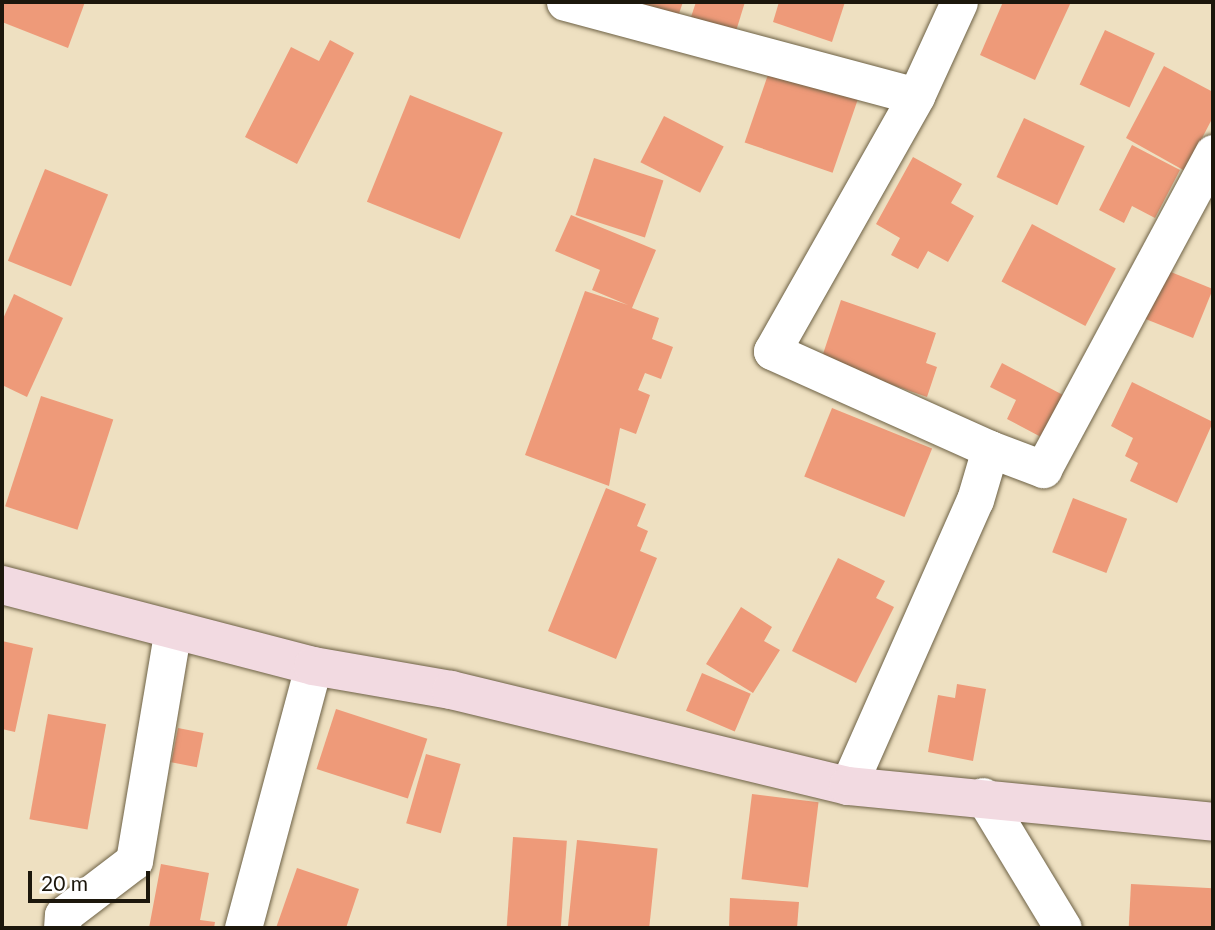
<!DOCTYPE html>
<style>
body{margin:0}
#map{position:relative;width:1215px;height:930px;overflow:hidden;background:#eee0c1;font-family:Lato,sans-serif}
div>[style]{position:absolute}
.building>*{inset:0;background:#ee9a79;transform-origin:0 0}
.roads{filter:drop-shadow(0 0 2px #6d6145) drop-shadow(0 0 2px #6d6145)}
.street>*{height:37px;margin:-18.5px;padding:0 18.5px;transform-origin:18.5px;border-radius:18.5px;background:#fff}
.secondary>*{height:38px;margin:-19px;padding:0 19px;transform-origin:19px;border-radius:19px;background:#f2dae1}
span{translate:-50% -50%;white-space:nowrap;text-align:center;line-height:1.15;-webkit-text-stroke:5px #fff;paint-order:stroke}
.frame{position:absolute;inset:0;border:4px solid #1c170c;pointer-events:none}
.scale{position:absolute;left:28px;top:871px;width:122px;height:32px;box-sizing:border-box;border:4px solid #1c170c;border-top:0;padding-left:9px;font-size:21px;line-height:24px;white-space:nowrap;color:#1c170c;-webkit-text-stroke:5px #fff;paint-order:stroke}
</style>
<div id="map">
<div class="building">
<div style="clip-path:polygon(2px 2px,85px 2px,68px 48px,2px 22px)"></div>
<div style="clip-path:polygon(638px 2px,683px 2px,675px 25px,635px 10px)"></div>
<div style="clip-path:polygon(696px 2px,745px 2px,736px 31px,691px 17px)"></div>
<div style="clip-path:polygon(779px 2px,845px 2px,832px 42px,773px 22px)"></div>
<div style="clip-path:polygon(1003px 2px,1071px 2px,1035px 80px,980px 55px)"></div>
<div style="left:1105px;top:30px;width:55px;height:60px;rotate:25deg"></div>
<div style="clip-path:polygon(330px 40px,354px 53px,297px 164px,245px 137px,291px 47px,319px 61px)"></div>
<div style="left:772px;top:63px;width:93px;height:84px;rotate:19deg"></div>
<div style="clip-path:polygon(1164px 66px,1213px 92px,1213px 117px,1185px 171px,1126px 138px)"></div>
<div style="left:410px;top:95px;width:100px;height:115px;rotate:22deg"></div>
<div style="left:664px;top:116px;width:67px;height:52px;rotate:27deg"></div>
<div style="left:1024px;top:118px;width:67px;height:65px;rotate:25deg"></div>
<div style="clip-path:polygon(1132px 145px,1180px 170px,1155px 218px,1132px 206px,1124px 223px,1099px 210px)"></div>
<div style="clip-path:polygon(913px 157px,962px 184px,951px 203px,974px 216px,948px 262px,928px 251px,918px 269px,891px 255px,900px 238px,876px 224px)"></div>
<div style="left:594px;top:158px;width:73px;height:60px;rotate:18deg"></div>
<div style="left:45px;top:169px;width:68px;height:99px;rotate:22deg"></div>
<div style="clip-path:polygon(571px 215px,656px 250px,632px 308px,659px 318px,652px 339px,673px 347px,661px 379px,645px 373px,638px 390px,650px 395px,636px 434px,620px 428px,609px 486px,525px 455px,585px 291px,628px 305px,592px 290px,600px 270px,555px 251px)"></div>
<div style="left:1032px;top:224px;width:95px;height:65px;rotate:28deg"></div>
<div style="left:1161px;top:268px;width:56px;height:53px;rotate:22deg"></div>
<div style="clip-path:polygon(14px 294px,63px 318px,27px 397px,2px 385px,2px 321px)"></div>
<div style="clip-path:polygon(841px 300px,936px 333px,926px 363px,937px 367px,927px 397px,821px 360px)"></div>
<div style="clip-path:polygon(1002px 363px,1063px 395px,1041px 437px,1007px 419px,1016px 400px,990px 387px)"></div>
<div style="clip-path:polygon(1132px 382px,1213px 422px,1177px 503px,1130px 481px,1138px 463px,1125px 456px,1133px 438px,1111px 426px)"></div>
<div style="left:41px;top:396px;width:76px;height:116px;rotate:18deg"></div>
<div style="left:832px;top:408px;width:108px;height:74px;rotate:22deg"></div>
<div style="clip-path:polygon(606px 488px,646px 504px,637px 526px,648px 531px,640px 551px,657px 558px,616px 659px,548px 631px)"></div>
<div style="left:1073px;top:498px;width:58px;height:58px;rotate:21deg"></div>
<div style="clip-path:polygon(838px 558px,885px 581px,876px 598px,894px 607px,856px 683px,792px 651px)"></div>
<div style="clip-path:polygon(741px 607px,772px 627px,764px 641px,780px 650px,753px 693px,706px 664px)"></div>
<div style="clip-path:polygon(2px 641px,33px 648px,15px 732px,2px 729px)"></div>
<div style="left:702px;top:673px;width:53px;height:41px;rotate:23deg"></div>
<div style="clip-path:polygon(957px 684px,986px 689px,973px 761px,928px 752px,938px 695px,955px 698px)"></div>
<div style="left:336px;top:709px;width:96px;height:63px;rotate:18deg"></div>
<div style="left:48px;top:714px;width:59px;height:107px;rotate:10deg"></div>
<div style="left:178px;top:728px;width:26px;height:35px;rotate:11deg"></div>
<div style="left:426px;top:754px;width:36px;height:72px;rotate:16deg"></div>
<div style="left:752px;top:794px;width:67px;height:86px;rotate:7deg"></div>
<div style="left:513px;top:837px;width:54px;height:91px;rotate:4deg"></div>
<div style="left:577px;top:840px;width:81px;height:88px;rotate:6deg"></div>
<div style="clip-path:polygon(161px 864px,209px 873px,200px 920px,215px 922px,214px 928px,149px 928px)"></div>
<div style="clip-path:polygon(297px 868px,359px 889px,346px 928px,276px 928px)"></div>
<div style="left:1131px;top:884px;width:82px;height:44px;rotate:3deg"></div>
<div style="clip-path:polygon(730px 898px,799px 902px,797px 928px,729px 928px)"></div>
</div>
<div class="roads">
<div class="street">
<div style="left:565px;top:2px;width:363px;rotate:15deg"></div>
<div style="left:916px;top:96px;width:103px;rotate:-65.4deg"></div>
<div style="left:990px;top:449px;width:57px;rotate:20.7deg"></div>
<div style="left:1043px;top:469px;width:359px;rotate:-61.7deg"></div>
<div style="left:848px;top:786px;width:313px;rotate:-66.1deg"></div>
<div style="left:975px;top:500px;width:53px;rotate:-73.6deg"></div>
<div style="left:990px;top:449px;width:239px;rotate:-155.8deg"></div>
<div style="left:772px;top:351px;width:293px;rotate:-60.5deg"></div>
<div style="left:983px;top:796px;width:154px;rotate:58.8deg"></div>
<div style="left:62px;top:928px;width:13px;rotate:-86deg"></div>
<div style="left:63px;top:915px;width:89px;rotate:-37.3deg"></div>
<div style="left:134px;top:861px;width:235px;rotate:-80.5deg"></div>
<div style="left:243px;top:928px;width:271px;rotate:-75deg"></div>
</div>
<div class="secondary">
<div style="left:2px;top:585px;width:321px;rotate:14.6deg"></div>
<div style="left:313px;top:666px;width:140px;rotate:9.9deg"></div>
<div style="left:451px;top:690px;width:408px;rotate:13.6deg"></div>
<div style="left:848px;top:786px;width:367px;rotate:5.6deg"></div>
</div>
</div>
<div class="frame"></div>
<div class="scale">20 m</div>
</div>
